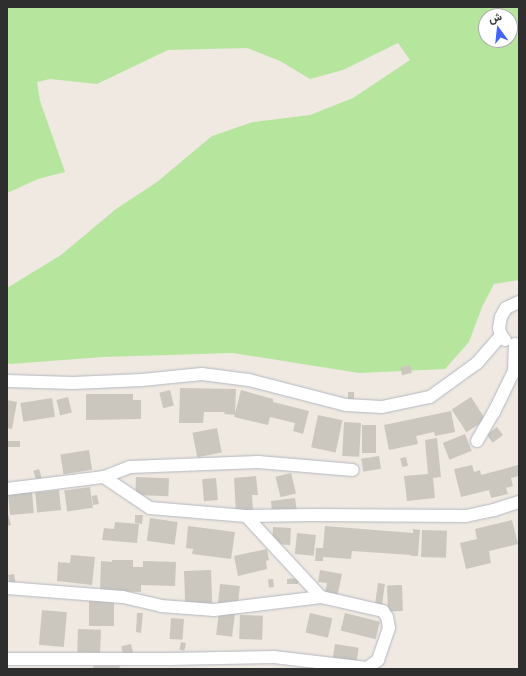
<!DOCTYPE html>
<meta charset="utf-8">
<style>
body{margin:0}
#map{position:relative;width:526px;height:676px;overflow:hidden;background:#efe9e1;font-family:Cabin,Vazirmatn,sans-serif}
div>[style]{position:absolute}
.green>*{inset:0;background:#b6e59e}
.building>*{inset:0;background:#cbc7bf;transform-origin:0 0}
.roads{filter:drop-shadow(0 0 1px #b4b7c1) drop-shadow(0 0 1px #b4b7c1)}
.street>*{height:12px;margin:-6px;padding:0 6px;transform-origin:6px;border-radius:6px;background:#fff}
span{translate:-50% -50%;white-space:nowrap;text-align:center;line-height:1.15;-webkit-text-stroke:3px #fff;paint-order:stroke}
.frame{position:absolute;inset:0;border:8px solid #2e2e2e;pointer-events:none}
.north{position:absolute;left:478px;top:8px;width:40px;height:40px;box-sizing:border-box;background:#fff;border:1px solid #ababab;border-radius:50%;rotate:345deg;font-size:11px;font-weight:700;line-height:16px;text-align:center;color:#2e2e2e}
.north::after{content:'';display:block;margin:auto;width:14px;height:18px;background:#4264fb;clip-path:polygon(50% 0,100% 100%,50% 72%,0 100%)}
</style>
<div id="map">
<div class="green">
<div style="clip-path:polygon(evenodd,7px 7px,519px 7px,519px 280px,494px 284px,482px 307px,469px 342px,445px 369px,359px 373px,233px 353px,102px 357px,11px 364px,7px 363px,7px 288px,61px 255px,116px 209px,157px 182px,212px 136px,253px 122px,310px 115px,353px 98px,410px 60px,398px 43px,343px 70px,310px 79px,280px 61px,247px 48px,168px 50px,97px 84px,50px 79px,37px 82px,40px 101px,65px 172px,38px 179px,7px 193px,7px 7px,486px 16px,510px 16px,510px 40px,486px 40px,486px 16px)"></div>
</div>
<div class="building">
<div style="left:410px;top:365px;width:8px;height:10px;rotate:76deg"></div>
<div style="clip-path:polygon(180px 388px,236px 389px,235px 415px,224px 414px,225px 412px,204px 412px,203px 423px,179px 423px)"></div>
<div style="left:170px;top:390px;width:16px;height:11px;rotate:76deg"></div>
<div style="clip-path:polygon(241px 390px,273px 399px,273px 402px,309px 411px,303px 434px,293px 431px,295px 423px,270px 417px,268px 425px,234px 417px)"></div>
<div style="left:348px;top:392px;width:6px;height:12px"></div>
<div style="clip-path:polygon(86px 394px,133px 394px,133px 400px,141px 400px,141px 419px,86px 420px)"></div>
<div style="left:68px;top:397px;width:16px;height:12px;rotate:76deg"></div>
<div style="left:471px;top:397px;width:27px;height:23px;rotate:57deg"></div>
<div style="left:52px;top:398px;width:19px;height:32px;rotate:81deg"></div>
<div style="clip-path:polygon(7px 400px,17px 402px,12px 429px,7px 428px)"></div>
<div style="clip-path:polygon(451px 411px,455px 432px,435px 436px,434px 432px,416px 436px,418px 444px,389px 450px,384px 425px)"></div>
<div style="left:318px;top:415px;width:25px;height:33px;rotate:12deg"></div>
<div style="left:344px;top:422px;width:17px;height:34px;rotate:3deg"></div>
<div style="left:362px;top:425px;width:14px;height:28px"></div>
<div style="left:497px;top:427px;width:10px;height:13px;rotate:53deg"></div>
<div style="left:217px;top:428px;width:25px;height:25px;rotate:79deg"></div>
<div style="left:465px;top:434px;width:18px;height:24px;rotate:68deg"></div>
<div style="clip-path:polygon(437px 438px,441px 477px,433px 478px,435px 498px,407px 501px,404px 476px,428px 474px,425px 440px)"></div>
<div style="left:20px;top:441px;width:6px;height:12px;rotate:90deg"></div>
<div style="left:89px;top:450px;width:20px;height:29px;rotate:81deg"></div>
<div style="left:379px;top:456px;width:13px;height:18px;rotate:81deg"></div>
<div style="left:406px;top:457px;width:9px;height:6px;rotate:77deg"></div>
<div style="clip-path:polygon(472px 465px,474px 472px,480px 470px,481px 475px,518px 465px,519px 476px,511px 478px,513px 486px,506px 488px,508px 494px,491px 498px,489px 490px,461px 497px,454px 469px)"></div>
<div style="left:39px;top:469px;width:10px;height:6px;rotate:73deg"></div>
<div style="left:291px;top:473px;width:21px;height:16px;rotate:76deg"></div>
<div style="clip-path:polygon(256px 476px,258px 495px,252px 495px,253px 512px,236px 513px,234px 478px)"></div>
<div style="left:136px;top:477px;width:33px;height:18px;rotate:2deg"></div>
<div style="left:216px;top:478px;width:22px;height:14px;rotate:85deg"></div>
<div style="left:90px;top:487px;width:21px;height:26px;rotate:82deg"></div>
<div style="left:59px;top:490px;width:20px;height:24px;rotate:84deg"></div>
<div style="left:32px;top:492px;width:21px;height:24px;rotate:85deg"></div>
<div style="clip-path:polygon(97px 495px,99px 504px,93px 505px,92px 496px)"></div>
<div style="clip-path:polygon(295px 498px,297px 512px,272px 512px,271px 501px)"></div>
<div style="clip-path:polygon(7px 510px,11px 525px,7px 526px)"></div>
<div style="clip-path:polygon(135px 515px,143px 515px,142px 524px,135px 523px)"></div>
<div style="left:150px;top:518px;width:28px;height:23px;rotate:8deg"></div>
<div style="clip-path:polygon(512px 520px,518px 544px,489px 551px,491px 563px,466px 569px,460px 543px,477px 539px,475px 529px)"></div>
<div style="clip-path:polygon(115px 522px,139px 524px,137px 543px,102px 540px,104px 528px,114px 529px)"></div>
<div style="clip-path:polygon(188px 526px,235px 532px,231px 559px,192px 554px,193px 549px,186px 548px)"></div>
<div style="clip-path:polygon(325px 526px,413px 533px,413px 529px,420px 530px,418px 556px,411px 556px,412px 541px,411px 555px,352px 551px,351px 559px,323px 557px,323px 561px,315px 561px,316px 548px,323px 548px)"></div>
<div style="left:273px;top:527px;width:18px;height:17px;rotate:3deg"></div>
<div style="left:422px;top:530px;width:25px;height:27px;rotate:2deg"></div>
<div style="left:297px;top:533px;width:19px;height:21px;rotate:6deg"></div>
<div style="clip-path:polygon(267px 549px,269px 560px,266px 561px,267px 569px,238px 576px,234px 556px)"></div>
<div style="clip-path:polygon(71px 555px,95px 557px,92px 585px,57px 581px,58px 562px,70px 563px)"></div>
<div style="clip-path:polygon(112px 560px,133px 560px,133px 567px,143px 567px,143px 561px,176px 562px,175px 586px,141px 585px,141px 592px,100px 591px,101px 561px,112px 562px)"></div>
<div style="left:211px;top:570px;width:33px;height:27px;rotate:88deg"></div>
<div style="clip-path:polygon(320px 570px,342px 574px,337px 598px,324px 596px,327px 583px,318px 582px)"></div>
<div style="left:14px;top:574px;width:11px;height:6px;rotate:80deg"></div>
<div style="clip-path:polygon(298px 578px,298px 584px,287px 584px,287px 579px)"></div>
<div style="left:273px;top:579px;width:8px;height:5px;rotate:83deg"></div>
<div style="left:378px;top:583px;width:7px;height:27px;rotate:8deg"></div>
<div style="left:220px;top:584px;width:20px;height:19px;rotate:6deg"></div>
<div style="left:402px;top:585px;width:26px;height:15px;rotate:88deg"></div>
<div style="left:89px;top:601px;width:25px;height:25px"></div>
<div style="left:42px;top:610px;width:25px;height:35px;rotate:5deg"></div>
<div style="left:219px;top:612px;width:16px;height:23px;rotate:7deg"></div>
<div style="clip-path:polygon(137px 613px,143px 613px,141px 633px,136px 632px)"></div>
<div style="left:310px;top:613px;width:23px;height:20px;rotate:13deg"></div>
<div style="left:345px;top:613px;width:36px;height:18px;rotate:14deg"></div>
<div style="left:240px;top:615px;width:23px;height:24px;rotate:2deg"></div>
<div style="left:171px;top:618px;width:13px;height:21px;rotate:4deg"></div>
<div style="left:78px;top:629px;width:23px;height:23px;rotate:2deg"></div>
<div style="left:181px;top:642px;width:5px;height:8px;rotate:11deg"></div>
<div style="left:131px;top:644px;width:9px;height:10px;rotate:77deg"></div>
<div style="left:335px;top:644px;width:24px;height:18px;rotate:9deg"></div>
<div style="clip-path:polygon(94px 663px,120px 665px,119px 669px,93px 669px)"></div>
</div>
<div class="roads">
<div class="street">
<div style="left:505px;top:340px;width:6px;rotate:-129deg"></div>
<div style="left:501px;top:335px;width:7px;rotate:-106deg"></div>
<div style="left:499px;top:328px;width:11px;rotate:-80deg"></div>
<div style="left:501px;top:317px;width:10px;rotate:-61deg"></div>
<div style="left:506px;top:308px;width:14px;rotate:-25deg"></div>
<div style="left:7px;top:381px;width:66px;rotate:1.7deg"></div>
<div style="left:73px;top:383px;width:69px;rotate:-2.5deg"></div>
<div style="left:142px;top:380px;width:60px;rotate:-5.7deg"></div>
<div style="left:202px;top:374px;width:47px;rotate:7.3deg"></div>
<div style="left:249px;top:380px;width:100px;rotate:14.5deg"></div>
<div style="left:346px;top:405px;width:36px;rotate:3deg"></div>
<div style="left:382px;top:407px;width:49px;rotate:-11.8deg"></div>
<div style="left:430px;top:397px;width:58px;rotate:-35.9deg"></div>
<div style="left:477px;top:363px;width:37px;rotate:-49deg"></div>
<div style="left:477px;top:441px;width:34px;rotate:-60deg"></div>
<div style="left:494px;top:412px;width:46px;rotate:-64deg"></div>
<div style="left:514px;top:371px;width:27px;rotate:-88deg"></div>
<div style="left:104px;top:477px;width:55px;rotate:34deg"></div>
<div style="left:150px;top:508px;width:96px;rotate:4.8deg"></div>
<div style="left:246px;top:516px;width:65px;rotate:-0.9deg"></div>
<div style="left:311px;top:515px;width:155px;rotate:0.4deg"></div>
<div style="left:466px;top:516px;width:29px;rotate:-12deg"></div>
<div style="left:494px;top:510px;width:26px;rotate:-18deg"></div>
<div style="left:7px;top:489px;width:98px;rotate:-7.1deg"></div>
<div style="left:104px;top:477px;width:28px;rotate:-21deg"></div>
<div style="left:130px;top:467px;width:128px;rotate:-2.2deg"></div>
<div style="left:258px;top:462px;width:95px;rotate:4.8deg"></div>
<div style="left:7px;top:588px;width:116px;rotate:4.4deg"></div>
<div style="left:123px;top:597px;width:39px;rotate:13deg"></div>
<div style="left:161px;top:606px;width:53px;rotate:4.3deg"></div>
<div style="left:214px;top:610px;width:108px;rotate:-6.9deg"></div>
<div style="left:7px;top:659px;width:162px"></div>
<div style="left:169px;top:659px;width:105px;rotate:-1.1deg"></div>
<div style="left:274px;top:657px;width:94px;rotate:6.7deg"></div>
<div style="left:367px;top:668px;width:14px;rotate:-36deg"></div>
<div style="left:378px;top:660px;width:34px;rotate:-71deg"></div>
<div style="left:389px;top:628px;width:11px;rotate:-100deg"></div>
<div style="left:387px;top:617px;width:7px;rotate:-124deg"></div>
<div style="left:383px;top:611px;width:64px;rotate:-167.3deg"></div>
<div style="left:321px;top:597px;width:110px;rotate:-132.8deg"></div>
</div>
</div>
<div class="frame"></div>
<div class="north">ش</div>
</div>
